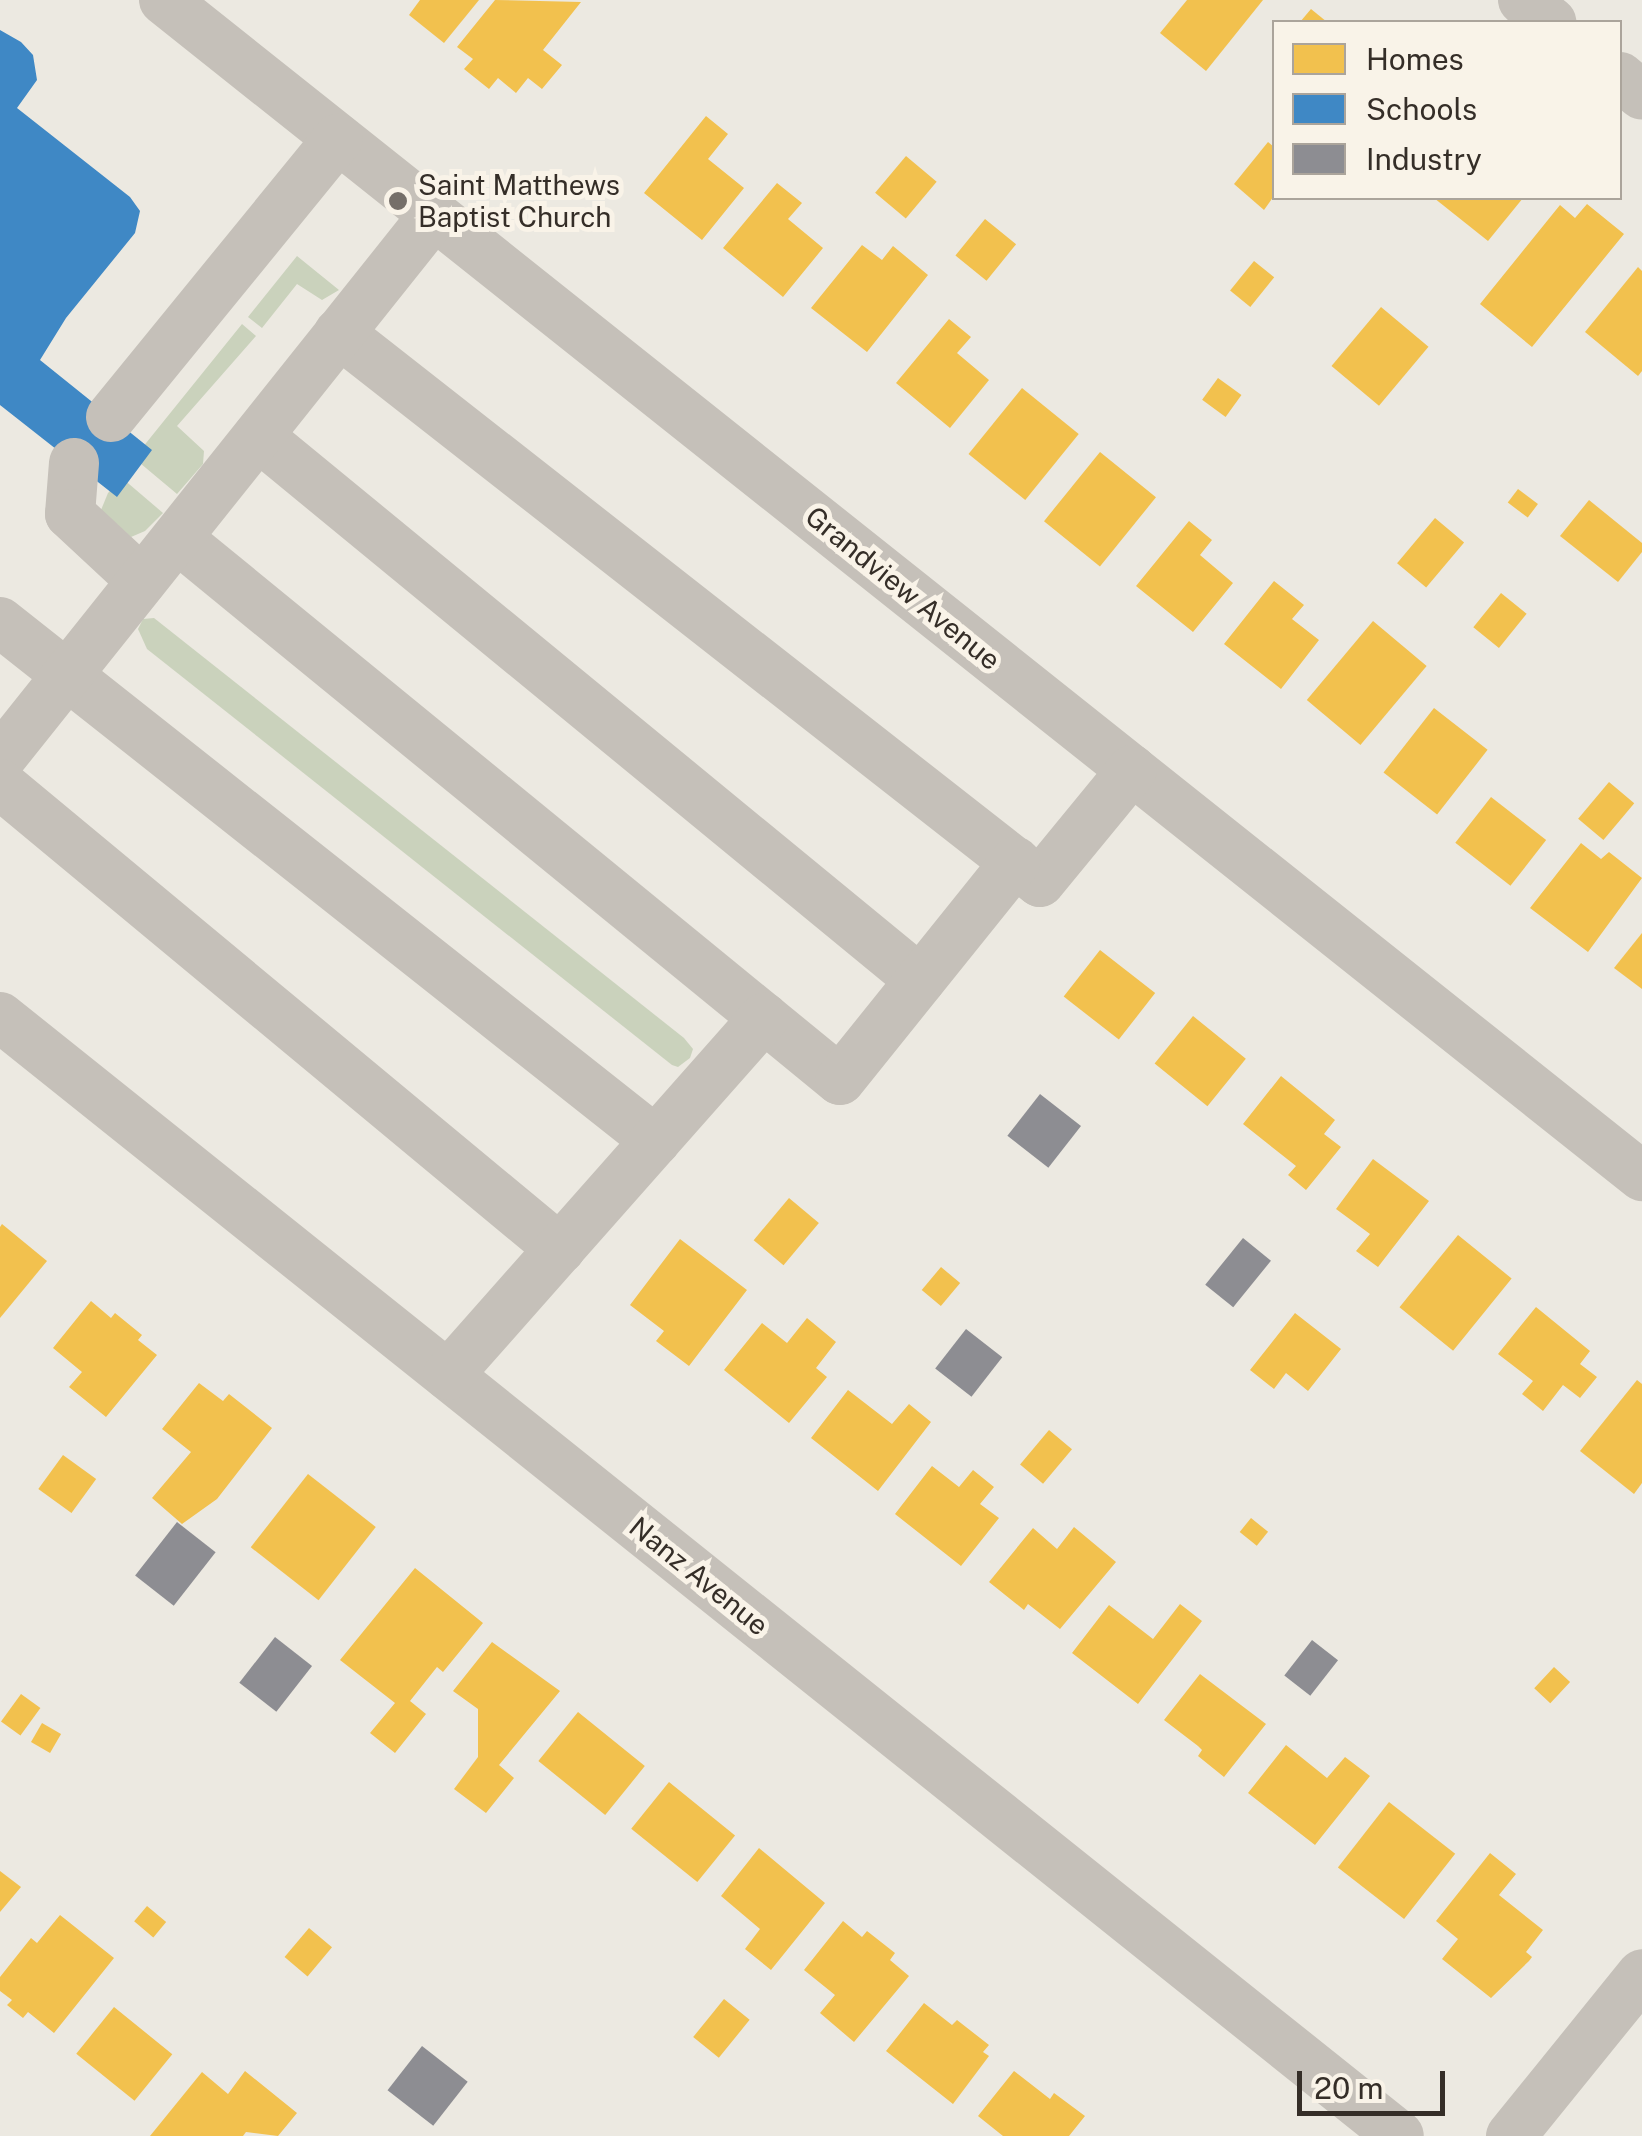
<!DOCTYPE html>
<style>
body{margin:0}
#map{position:relative;width:1642px;height:2136px;overflow:hidden;background:#ece9e1;font-family:"Public Sans",sans-serif}
div>[style]{position:absolute}
.green>*{inset:0;background:#cad2bc}
.homes>*{inset:0;background:#f2c14e;transform-origin:0 0}
.schools>*{inset:0;background:#3f88c5}
.industry>*{inset:0;background:#8d8d92;transform-origin:0 0}
.minor>*{height:50px;margin:-25px;padding:0 25px;transform-origin:25px;border-radius:25px;background:#c5c0b9}
.dots>*{width:28px;height:28px;translate:-50% -50%;box-sizing:border-box;border:5px solid #f9f3e8;border-radius:50%}
span{translate:-50% -50%;white-space:nowrap;text-align:center;line-height:1.15;-webkit-text-stroke:10px #f9f3e8;paint-order:stroke}
.poi-label{font-size:28px;color:#352e28}
.left{translate:0 -50%;text-align:left}
.street-label{font-size:28px;color:#352e28}
.legend{position:absolute;left:1272px;top:20px;width:350px;height:180px;box-sizing:border-box;background:#f9f3e8;border:2px solid #aba49b;margin:0;padding:12px 18px;list-style:none;font-size:30px;color:#352e28}
.legend li{display:flex;align-items:center;gap:20px;height:50px}
.legend b{width:50px;border:2px solid #aba49b}
.scale{position:absolute;left:1297px;top:2071px;width:148px;height:45px;box-sizing:border-box;border:5px solid #352e28;border-top:0;padding-left:12px;font-size:30px;line-height:35px;white-space:nowrap;color:#352e28;-webkit-text-stroke:8px #f9f3e8;paint-order:stroke}
</style>
<div id="map">
<div class="green">
<div style="clip-path:polygon(297px 256px,339px 290px,322px 300px,297px 284px,262px 328px,248px 317px)"></div>
<div style="clip-path:polygon(242px 324px,256px 336px,177px 426px,204px 451px,203px 464px,177px 494px,134px 458px)"></div>
<div style="clip-path:polygon(122px 478px,163px 513px,145px 531px,131px 537px,101px 510px,108px 493px)"></div>
<div style="clip-path:polygon(154px 618px,684px 1038px,693px 1049px,690px 1058px,678px 1067px,672px 1065px,147px 649px,138px 629px,143px 619px)"></div>
</div>
<div class="homes">
<div style="clip-path:polygon(420px 0,479px 0,444px 43px,409px 15px)"></div>
<div style="clip-path:polygon(495px 0,581px 2px,543px 50px,562px 65px,542px 89px,528px 78px,516px 93px,498px 78px,489px 89px,464px 69px,473px 59px,457px 47px)"></div>
<div style="clip-path:polygon(1187px 0,1263px 0,1206px 71px,1160px 33px)"></div>
<div style="clip-path:polygon(1311px 9px,1327px 22px,1300px 22px)"></div>
<div style="clip-path:polygon(706px 116px,728px 134px,708px 159px,744px 188px,702px 240px,644px 193px)"></div>
<div style="clip-path:polygon(1268px 142px,1274px 147px,1274px 196px,1264px 210px,1234px 184px)"></div>
<div style="left:906px;top:156px;width:40px;height:48px;rotate:40deg"></div>
<div style="clip-path:polygon(777px 183px,802px 203px,788px 219px,823px 248px,783px 297px,723px 248px)"></div>
<div style="clip-path:polygon(1434px 198px,1523px 198px,1488px 241px)"></div>
<div style="clip-path:polygon(1587px 204px,1624px 234px,1532px 347px,1480px 304px,1560px 205px,1575px 218px)"></div>
<div style="left:985px;top:219px;width:40px;height:47px;rotate:39deg"></div>
<div style="clip-path:polygon(862px 245px,882px 260px,893px 246px,928px 275px,867px 352px,811px 308px)"></div>
<div style="left:1254px;top:261px;width:26px;height:38px;rotate:39deg"></div>
<div style="clip-path:polygon(1638px 267px,1642px 271px,1642px 371px,1638px 376px,1585px 332px)"></div>
<div style="left:1381px;top:307px;width:62px;height:77px;rotate:40deg"></div>
<div style="clip-path:polygon(949px 319px,971px 337px,957px 353px,989px 380px,950px 428px,896px 383px)"></div>
<div style="left:1218px;top:378px;width:29px;height:27px;rotate:36deg"></div>
<div style="left:1022px;top:388px;width:73px;height:85px;rotate:39deg"></div>
<div style="left:1100px;top:452px;width:72px;height:89px;rotate:39deg"></div>
<div style="left:1518px;top:489px;width:25px;height:17px;rotate:37deg"></div>
<div style="clip-path:polygon(1589px 500px,1642px 543px,1642px 552px,1618px 582px,1560px 536px)"></div>
<div style="left:1435px;top:518px;width:38px;height:59px;rotate:40deg"></div>
<div style="clip-path:polygon(1189px 521px,1212px 540px,1200px 555px,1233px 583px,1193px 632px,1136px 586px)"></div>
<div style="clip-path:polygon(1274px 581px,1304px 605px,1292px 619px,1319px 640px,1281px 689px,1224px 644px)"></div>
<div style="left:1501px;top:593px;width:33px;height:44px;rotate:39deg"></div>
<div style="left:1373px;top:621px;width:70px;height:103px;rotate:40deg"></div>
<div style="left:1434px;top:708px;width:68px;height:82px;rotate:38deg"></div>
<div style="left:1609px;top:782px;width:33px;height:48px;rotate:40deg"></div>
<div style="left:1491px;top:797px;width:70px;height:58px;rotate:38deg"></div>
<div style="clip-path:polygon(1581px 843px,1601px 859px,1609px 852px,1642px 878px,1588px 952px,1530px 908px)"></div>
<div style="clip-path:polygon(1642px 933px,1642px 989px,1614px 968px)"></div>
<div style="left:1100px;top:950px;width:70px;height:59px;rotate:38deg"></div>
<div style="left:1193px;top:1016px;width:68px;height:61px;rotate:39deg"></div>
<div style="clip-path:polygon(1281px 1076px,1335px 1120px,1324px 1134px,1341px 1147px,1306px 1190px,1288px 1175px,1296px 1166px,1243px 1124px)"></div>
<div style="clip-path:polygon(1373px 1159px,1429px 1201px,1378px 1267px,1356px 1251px,1370px 1234px,1336px 1209px)"></div>
<div style="left:789px;top:1198px;width:39px;height:55px;rotate:40deg"></div>
<div style="clip-path:polygon(2px 1224px,47px 1261px,0 1318px,0 1227px)"></div>
<div style="left:1458px;top:1235px;width:69px;height:93px;rotate:39deg"></div>
<div style="clip-path:polygon(680px 1239px,747px 1290px,689px 1366px,656px 1341px,664px 1331px,630px 1305px)"></div>
<div style="left:941px;top:1267px;width:25px;height:30px;rotate:40deg"></div>
<div style="clip-path:polygon(91px 1301px,111px 1318px,115px 1313px,142px 1335px,138px 1340px,157px 1355px,106px 1417px,69px 1387px,82px 1372px,53px 1348px)"></div>
<div style="clip-path:polygon(1536px 1307px,1590px 1351px,1580px 1364px,1597px 1377px,1580px 1398px,1563px 1385px,1543px 1411px,1522px 1394px,1533px 1381px,1498px 1354px)"></div>
<div style="clip-path:polygon(1295px 1313px,1341px 1349px,1308px 1391px,1286px 1373px,1274px 1389px,1250px 1370px)"></div>
<div style="clip-path:polygon(807px 1318px,836px 1342px,816px 1368px,827px 1377px,789px 1423px,724px 1370px,762px 1323px,787px 1343px)"></div>
<div style="clip-path:polygon(1637px 1380px,1642px 1384px,1642px 1483px,1634px 1494px,1580px 1451px)"></div>
<div style="clip-path:polygon(199px 1383px,223px 1401px,229px 1394px,272px 1428px,217px 1499px,182px 1524px,152px 1498px,191px 1452px,162px 1429px)"></div>
<div style="clip-path:polygon(848px 1390px,892px 1424px,909px 1404px,931px 1422px,878px 1491px,811px 1438px)"></div>
<div style="left:1049px;top:1430px;width:30px;height:45px;rotate:40deg"></div>
<div style="left:63px;top:1455px;width:41px;height:42px;rotate:36deg"></div>
<div style="clip-path:polygon(932px 1466px,959px 1487px,973px 1470px,994px 1487px,980px 1504px,999px 1518px,961px 1566px,895px 1514px)"></div>
<div style="left:308px;top:1474px;width:86px;height:93px;rotate:38deg"></div>
<div style="left:1251px;top:1518px;width:22px;height:18px;rotate:39deg"></div>
<div style="clip-path:polygon(1074px 1527px,1116px 1562px,1060px 1629px,1028px 1604px,1024px 1610px,989px 1582px,1033px 1528px,1057px 1549px)"></div>
<div style="clip-path:polygon(415px 1568px,483px 1623px,443px 1672px,437px 1667px,410px 1701px,426px 1714px,395px 1753px,370px 1733px,395px 1703px,340px 1660px)"></div>
<div style="clip-path:polygon(1180px 1604px,1202px 1621px,1138px 1704px,1072px 1653px,1109px 1605px,1153px 1639px)"></div>
<div style="clip-path:polygon(492px 1642px,560px 1691px,499px 1765px,514px 1778px,486px 1813px,454px 1789px,478px 1757px,478px 1709px,453px 1691px)"></div>
<div style="left:1554px;top:1667px;width:22px;height:29px;rotate:43deg"></div>
<div style="clip-path:polygon(1200px 1674px,1266px 1724px,1224px 1777px,1198px 1756px,1202px 1750px,1198px 1746px,1164px 1720px)"></div>
<div style="left:21px;top:1694px;width:24px;height:34px;rotate:36deg"></div>
<div style="left:578px;top:1712px;width:86px;height:63px;rotate:39deg"></div>
<div style="left:42px;top:1723px;width:22px;height:22px;rotate:30deg"></div>
<div style="clip-path:polygon(1286px 1745px,1327px 1778px,1345px 1757px,1370px 1776px,1315px 1845px,1248px 1793px)"></div>
<div style="left:669px;top:1782px;width:85px;height:60px;rotate:39deg"></div>
<div style="left:1389px;top:1802px;width:84px;height:83px;rotate:38deg"></div>
<div style="clip-path:polygon(759px 1848px,825px 1903px,771px 1970px,745px 1949px,760px 1929px,721px 1896px)"></div>
<div style="clip-path:polygon(1490px 1853px,1516px 1874px,1499px 1895px,1543px 1930px,1526px 1952px,1532px 1957px,1529px 1961px,1491px 1998px,1442px 1959px,1458px 1939px,1436px 1921px)"></div>
<div style="clip-path:polygon(0 1871px,21px 1887px,0 1912px)"></div>
<div style="left:147px;top:1906px;width:25px;height:20px;rotate:40deg"></div>
<div style="clip-path:polygon(60px 1915px,114px 1958px,54px 2033px,28px 2012px,23px 2018px,7px 2005px,12px 2000px,0 1991px,0 1977px,31px 1938px,37px 1943px)"></div>
<div style="clip-path:polygon(843px 1921px,862px 1937px,867px 1931px,895px 1953px,890px 1960px,909px 1976px,854px 2042px,820px 2013px,835px 1995px,804px 1970px)"></div>
<div style="left:309px;top:1928px;width:30px;height:38px;rotate:40deg"></div>
<div style="left:724px;top:1999px;width:33px;height:49px;rotate:39deg"></div>
<div style="clip-path:polygon(924px 2003px,952px 2025px,957px 2020px,989px 2045px,983px 2052px,989px 2056px,953px 2104px,886px 2051px)"></div>
<div style="left:114px;top:2007px;width:75px;height:60px;rotate:39deg"></div>
<div style="clip-path:polygon(245px 2071px,297px 2113px,278px 2136px,246px 2132px,243px 2136px,150px 2136px,202px 2072px,228px 2094px)"></div>
<div style="clip-path:polygon(1014px 2071px,1050px 2099px,1054px 2093px,1085px 2116px,1069px 2136px,1003px 2136px,978px 2116px)"></div>
</div>
<div class="schools">
<div style="clip-path:polygon(0 30px,21px 42px,33px 55px,37px 80px,17px 108px,130px 197px,140px 211px,135px 233px,66px 318px,40px 360px,152px 450px,117px 497px,0 405px)"></div>
</div>
<div class="industry">
<div style="left:1040px;top:1094px;width:52px;height:53px;rotate:38deg"></div>
<div style="left:1243px;top:1238px;width:36px;height:60px;rotate:39deg"></div>
<div style="left:966px;top:1329px;width:46px;height:50px;rotate:38deg"></div>
<div style="left:177px;top:1522px;width:49px;height:68px;rotate:38deg"></div>
<div style="left:275px;top:1637px;width:47px;height:58px;rotate:38deg"></div>
<div style="left:1312px;top:1640px;width:33px;height:45px;rotate:38deg"></div>
<div style="left:422px;top:2046px;width:58px;height:56px;rotate:38deg"></div>
</div>
<div class="minor">
<div style="left:164px;top:0;width:1889px;rotate:38.51deg"></div>
<div style="left:1523px;top:0;width:36px;rotate:38deg"></div>
<div style="left:1620px;top:77px;width:28px;rotate:39deg"></div>
<div style="left:339px;top:333px;width:890px;rotate:38.07deg"></div>
<div style="left:1040px;top:882px;width:145px;rotate:-50.6deg"></div>
<div style="left:111px;top:417px;width:359px;rotate:-50.8deg"></div>
<div style="left:258px;top:436px;width:857px;rotate:39.41deg"></div>
<div style="left:74px;top:463px;width:51px;rotate:94.5deg"></div>
<div style="left:70px;top:514px;width:98px;rotate:42.9deg"></div>
<div style="left:177px;top:538px;width:856px;rotate:39.27deg"></div>
<div style="left:840px;top:1080px;width:280px;rotate:-51.2deg"></div>
<div style="left:0;top:622px;width:836px;rotate:38.35deg"></div>
<div style="left:0;top:759px;width:696px;rotate:-51.42deg"></div>
<div style="left:0;top:784px;width:728px;rotate:39.7deg"></div>
<div style="left:0;top:1017px;width:1791px;rotate:38.65deg"></div>
<div style="left:448px;top:1375px;width:477px;rotate:-48.5deg"></div>
<div style="left:1511px;top:2136px;width:208px;rotate:-51deg"></div>
</div>
<div class="dots">
<div style="left:398px;top:201px;background:#756f69"></div>
</div>
<div class="poi-label">
<span class="left" style="left:418px;top:201px">Saint Matthews<br>Baptist Church</span>
</div>
<div class="street-label">
<span style="left:903px;top:588px;rotate:39deg">Grandview Avenue</span>
<span style="left:699px;top:1576px;rotate:39deg">Nanz Avenue</span>
</div>
<ul class="legend">
<li><b style="height:28px;background:#f2c14e"></b>Homes</li>
<li><b style="height:28px;background:#3f88c5"></b>Schools</li>
<li><b style="height:28px;background:#8d8d92"></b>Industry</li>
</ul>
<div class="scale">20 m</div>
</div>
